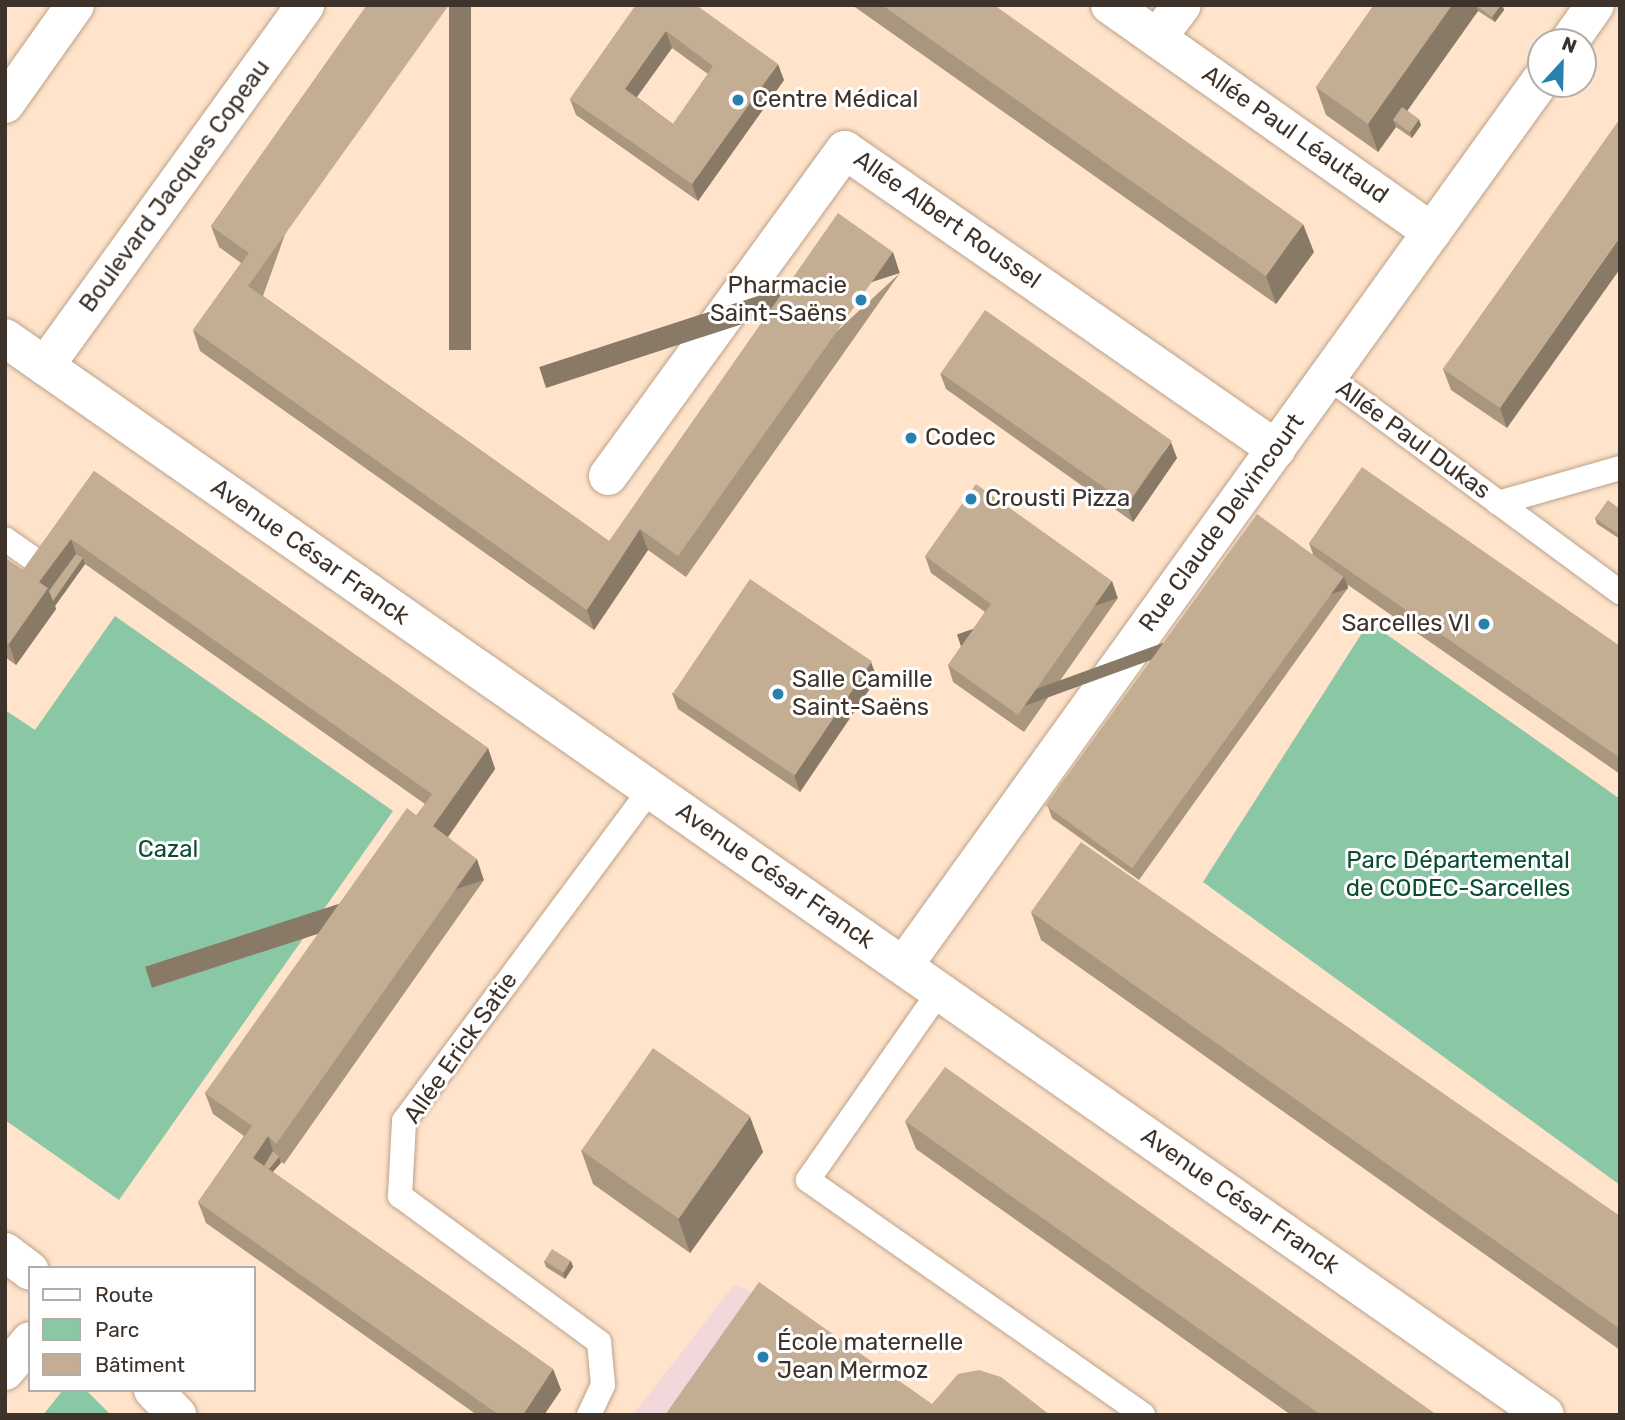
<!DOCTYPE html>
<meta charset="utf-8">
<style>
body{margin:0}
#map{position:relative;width:1625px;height:1420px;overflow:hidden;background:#ffe3ca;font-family:Rubik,sans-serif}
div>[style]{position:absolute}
.education>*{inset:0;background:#f2d7db}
.green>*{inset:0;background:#89c7a5}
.roads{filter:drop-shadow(0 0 2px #bda28b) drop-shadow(0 0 2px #bda28b)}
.lane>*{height:24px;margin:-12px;padding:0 12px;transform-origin:12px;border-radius:12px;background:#fff}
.street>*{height:38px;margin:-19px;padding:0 19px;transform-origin:19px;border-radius:19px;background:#fff}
.wall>*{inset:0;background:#a9967e}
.shaded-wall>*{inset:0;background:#897a67;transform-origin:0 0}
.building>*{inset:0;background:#c4ae93;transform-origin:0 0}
.dots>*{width:19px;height:19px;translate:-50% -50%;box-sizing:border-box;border:4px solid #fff;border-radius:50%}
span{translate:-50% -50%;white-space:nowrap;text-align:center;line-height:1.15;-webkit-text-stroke:6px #fff;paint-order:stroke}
.poi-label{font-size:24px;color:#3e332a}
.left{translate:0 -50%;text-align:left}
.right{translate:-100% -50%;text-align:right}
.street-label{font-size:24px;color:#3e332a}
.park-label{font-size:24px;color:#0a4c31}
.frame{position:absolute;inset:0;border:7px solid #3e332a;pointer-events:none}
.legend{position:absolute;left:28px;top:1266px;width:228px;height:126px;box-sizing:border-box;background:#fff;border:2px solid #b2adaa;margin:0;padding:9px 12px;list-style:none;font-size:21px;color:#3e332a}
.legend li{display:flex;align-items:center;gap:14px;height:35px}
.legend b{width:35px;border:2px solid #b2adaa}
.north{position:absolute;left:1527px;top:28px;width:70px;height:70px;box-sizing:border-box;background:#fff;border:2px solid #b2adaa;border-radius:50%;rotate:22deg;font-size:19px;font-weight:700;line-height:28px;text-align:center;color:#3e332a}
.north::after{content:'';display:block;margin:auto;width:24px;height:32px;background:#2880af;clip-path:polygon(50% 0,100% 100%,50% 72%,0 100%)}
</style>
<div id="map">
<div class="education">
<div style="clip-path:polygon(734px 1285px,765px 1298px,930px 1415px,633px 1415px)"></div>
</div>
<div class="green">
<div style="clip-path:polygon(115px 616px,393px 811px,119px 1200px,5px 1120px,5px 710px,35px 730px)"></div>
<div style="clip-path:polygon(1369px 622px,1620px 799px,1620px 1185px,1203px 882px)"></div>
<div style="clip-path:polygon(63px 1390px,86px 1390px,111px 1415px,43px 1415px)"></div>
</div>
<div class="roads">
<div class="lane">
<div style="left:1328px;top:377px;width:363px;rotate:36.4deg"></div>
<div style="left:1498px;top:503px;width:127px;rotate:-16deg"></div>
<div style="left:5px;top:539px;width:33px;rotate:35deg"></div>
<div style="left:939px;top:992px;width:229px;rotate:124.9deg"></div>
<div style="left:808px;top:1180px;width:409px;rotate:35deg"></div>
<div style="left:589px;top:1415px;width:33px;rotate:-65deg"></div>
<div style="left:603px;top:1385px;width:43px;rotate:-95.3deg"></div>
<div style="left:599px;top:1342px;width:247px;rotate:-143.7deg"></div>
<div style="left:400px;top:1196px;width:75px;rotate:-86.9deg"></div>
<div style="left:404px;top:1121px;width:414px;rotate:-53.4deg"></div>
</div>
<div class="street">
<div style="left:1110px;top:5px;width:394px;rotate:35.2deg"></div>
<div style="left:1157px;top:38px;width:41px;rotate:-52.9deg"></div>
<div style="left:1569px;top:42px;width:45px;rotate:-54.9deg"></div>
<div style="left:5px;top:104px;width:121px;rotate:-54.7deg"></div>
<div style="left:5px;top:338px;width:1879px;rotate:34.97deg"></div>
<div style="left:45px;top:366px;width:445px;rotate:-54.2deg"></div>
<div style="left:608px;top:476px;width:403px;rotate:-54deg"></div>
<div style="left:845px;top:150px;width:525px;rotate:34.75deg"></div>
<div style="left:904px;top:965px;width:1090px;rotate:-54.25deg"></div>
<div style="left:5px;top:1252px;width:31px;rotate:37deg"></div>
<div style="left:5px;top:1371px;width:39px;rotate:-50deg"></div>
<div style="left:153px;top:1390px;width:35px;rotate:46deg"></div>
</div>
</div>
<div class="wall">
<div style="clip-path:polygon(367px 5px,263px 296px,609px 541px,900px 273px,686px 577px,648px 550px,594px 630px,200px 351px,193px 330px,241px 263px,219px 247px,211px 226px)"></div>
<div style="clip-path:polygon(evenodd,636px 5px,784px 80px,698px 201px,576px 115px,570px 99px,636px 5px,672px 48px,708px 74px,673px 124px,637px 97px,672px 48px)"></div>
<div style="clip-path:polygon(852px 5px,994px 5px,1314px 252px,1276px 304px)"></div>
<div style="clip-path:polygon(1374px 5px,1502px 5px,1504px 10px,1495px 22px,1478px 11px,1407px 110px,1421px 125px,1412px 138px,1396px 127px,1378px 152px,1326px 115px,1316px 87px)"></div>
<div style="clip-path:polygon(1620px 119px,1507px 428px,1451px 390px,1443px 369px)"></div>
<div style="clip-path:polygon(940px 373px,1177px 458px,1133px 522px,946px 389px)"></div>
<div style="clip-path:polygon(94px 471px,488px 748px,495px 769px,448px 837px,484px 880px,284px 1164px,281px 1162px,273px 1172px,553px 1369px,561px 1390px,544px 1415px,477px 1415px,206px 1223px,198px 1202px,244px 1136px,213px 1114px,205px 1093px,425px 804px,85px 564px,55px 606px,56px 609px,16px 665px,5px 657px,5px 558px,23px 570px)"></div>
<div style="clip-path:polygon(1620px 509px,1620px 539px,1597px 524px,1595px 518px)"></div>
<div style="clip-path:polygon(1309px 543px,1620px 646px,1620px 774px,1348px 585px,1348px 588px,1139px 880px,1052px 818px,1048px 807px,1313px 554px)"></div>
<div style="clip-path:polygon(925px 556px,1118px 598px,1024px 732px,953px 682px,948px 665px,985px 612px,931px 573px)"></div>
<div style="clip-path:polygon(877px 678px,800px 792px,678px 709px,672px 693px)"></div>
<div style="clip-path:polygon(1031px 912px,1620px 1216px,1620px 1350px,1041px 940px)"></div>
<div style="clip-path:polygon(750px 1117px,763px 1152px,690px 1253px,593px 1184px,581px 1150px)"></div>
<div style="clip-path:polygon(905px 1121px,1437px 1415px,1291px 1415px,916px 1149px)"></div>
<div style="clip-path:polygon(544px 1261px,571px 1261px,573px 1267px,565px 1279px,546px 1267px)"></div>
</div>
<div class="shaded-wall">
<div style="left:449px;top:5px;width:22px;height:345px"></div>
<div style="clip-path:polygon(1452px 5px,1476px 5px,1478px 11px,1398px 124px,1393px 120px,1396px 127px,1378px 152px,1368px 124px)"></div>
<div style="clip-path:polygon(1501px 5px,1502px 5px,1504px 10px,1495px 22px,1492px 17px)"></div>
<div style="clip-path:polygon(666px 31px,672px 48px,631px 105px,625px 89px)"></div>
<div style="clip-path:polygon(778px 64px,784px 80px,698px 201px,692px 184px)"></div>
<div style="clip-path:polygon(1419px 119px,1421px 125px,1412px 138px,1410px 132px)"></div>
<div style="clip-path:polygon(1303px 224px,1314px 252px,1276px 304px,1266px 276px)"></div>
<div style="clip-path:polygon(1620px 237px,1620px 269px,1507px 428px,1500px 408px)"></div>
<div style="left:893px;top:252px;width:22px;height:372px;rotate:72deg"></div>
<div style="clip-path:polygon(1171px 442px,1177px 458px,1133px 522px,1127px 506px)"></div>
<div style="clip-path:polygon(640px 529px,648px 550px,594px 630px,587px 610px)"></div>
<div style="clip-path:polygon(71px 539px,78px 560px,83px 558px,85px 564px,55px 606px,56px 609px,16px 665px,9px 644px,39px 582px)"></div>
<div style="left:1344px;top:577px;width:12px;height:359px;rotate:70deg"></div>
<div style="left:1112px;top:581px;width:18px;height:164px;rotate:71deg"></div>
<div style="clip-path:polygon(871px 662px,877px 678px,800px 792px,794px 775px)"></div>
<div style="clip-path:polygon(488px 748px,495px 769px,441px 847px,433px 826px)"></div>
<div style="left:477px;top:859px;width:22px;height:349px;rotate:72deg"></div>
<div style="clip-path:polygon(750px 1117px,763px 1152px,690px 1253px,678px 1218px)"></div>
<div style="clip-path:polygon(268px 1136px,275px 1157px,279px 1157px,281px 1163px,264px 1181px,253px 1158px)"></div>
<div style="clip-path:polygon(571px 1261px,573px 1267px,565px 1279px,563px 1274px)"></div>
<div style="clip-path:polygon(553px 1369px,561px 1390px,544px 1415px,523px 1415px)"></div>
</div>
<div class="building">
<div style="clip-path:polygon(367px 5px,449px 5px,248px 286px,609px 541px,838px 213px,893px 252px,678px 556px,640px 529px,587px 610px,193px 330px,249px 253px,211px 226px)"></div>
<div style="clip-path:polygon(evenodd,636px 5px,696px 5px,778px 64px,692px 184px,570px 99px,636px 5px,666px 31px,713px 66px,673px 124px,625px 89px,666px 31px)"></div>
<div style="clip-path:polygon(882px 5px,994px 5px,1303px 224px,1266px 276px)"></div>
<div style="clip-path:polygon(1374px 5px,1452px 5px,1368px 124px,1316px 87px)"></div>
<div style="clip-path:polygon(1476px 5px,1501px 5px,1492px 17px)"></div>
<div style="left:1402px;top:107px;width:21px;height:16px;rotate:35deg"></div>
<div style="clip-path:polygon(1620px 119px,1620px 237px,1500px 408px,1443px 369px)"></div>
<div style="left:985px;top:310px;width:228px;height:77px;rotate:35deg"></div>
<div style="clip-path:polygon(1362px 467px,1620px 646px,1620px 758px,1309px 543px)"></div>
<div style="clip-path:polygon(94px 471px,488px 748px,433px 826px,477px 859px,276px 1144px,268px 1136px,253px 1158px,553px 1369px,523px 1415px,499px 1415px,198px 1202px,252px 1126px,205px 1093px,407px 808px,417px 816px,432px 794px,71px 539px,39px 582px,48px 588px,9px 644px,5px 642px,5px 558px,23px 570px)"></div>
<div style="clip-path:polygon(976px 484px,1112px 581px,1018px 715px,948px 665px,991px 604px,925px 556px)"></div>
<div style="clip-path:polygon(1608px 500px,1620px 509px,1620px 535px,1595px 518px)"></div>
<div style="left:1257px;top:514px;width:107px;height:360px;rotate:36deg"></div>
<div style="clip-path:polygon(76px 554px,83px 558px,53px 601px,49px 591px)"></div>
<div style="left:750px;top:579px;width:147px;height:138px;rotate:34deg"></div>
<div style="clip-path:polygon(1081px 842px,1620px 1216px,1620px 1329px,1031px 912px)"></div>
<div style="left:653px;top:1048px;width:119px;height:125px;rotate:35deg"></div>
<div style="clip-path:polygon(945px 1067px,1437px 1415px,1321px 1415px,905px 1121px)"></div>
<div style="clip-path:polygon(273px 1151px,279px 1157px,269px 1169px,264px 1166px)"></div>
<div style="left:552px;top:1249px;width:22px;height:14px;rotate:32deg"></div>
<div style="clip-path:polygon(759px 1282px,932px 1404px,958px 1374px,979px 1370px,1001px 1377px,1050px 1415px,665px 1415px)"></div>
</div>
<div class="dots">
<div style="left:738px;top:100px;background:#2880af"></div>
<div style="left:861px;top:300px;background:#2880af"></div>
<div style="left:911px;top:438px;background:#2880af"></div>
<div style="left:971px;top:499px;background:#2880af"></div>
<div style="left:1484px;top:624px;background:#2880af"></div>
<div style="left:778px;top:694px;background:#2880af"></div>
<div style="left:763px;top:1357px;background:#2880af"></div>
</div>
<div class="poi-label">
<span class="left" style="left:752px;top:100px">Centre Médical</span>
<span class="right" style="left:847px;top:300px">Pharmacie<br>Saint-Saëns</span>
<span class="left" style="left:925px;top:438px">Codec</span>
<span class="left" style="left:985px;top:499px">Crousti Pizza</span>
<span class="right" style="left:1470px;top:624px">Sarcelles VI</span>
<span class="left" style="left:792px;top:694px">Salle Camille<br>Saint-Saëns</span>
<span class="left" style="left:777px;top:1357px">École maternelle<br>Jean Mermoz</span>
</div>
<div class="street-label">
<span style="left:1295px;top:135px;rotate:35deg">Allée Paul Léautaud</span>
<span style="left:175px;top:186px;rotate:-54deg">Boulevard Jacques Copeau</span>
<span style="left:947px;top:220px;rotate:35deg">Allée Albert Roussel</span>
<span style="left:1413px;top:440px;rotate:36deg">Allée Paul Dukas</span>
<span style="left:1222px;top:523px;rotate:-54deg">Rue Claude Delvincourt</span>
<span style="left:310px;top:552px;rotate:35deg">Avenue César Franck</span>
<span style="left:775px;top:876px;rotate:35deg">Avenue César Franck</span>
<span style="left:461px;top:1048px;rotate:-55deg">Allée Erick Satie</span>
<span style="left:1240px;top:1201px;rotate:35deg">Avenue César Franck</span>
</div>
<div class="park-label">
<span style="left:168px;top:850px">Cazal</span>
<span style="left:1458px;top:875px">Parc Départemental<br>de CODEC-Sarcelles</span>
</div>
<div class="frame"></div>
<ul class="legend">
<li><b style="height:9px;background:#fff"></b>Route</li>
<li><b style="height:19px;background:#89c7a5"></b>Parc</li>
<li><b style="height:19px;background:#c4ae93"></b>Bâtiment</li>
</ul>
<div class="north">N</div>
</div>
